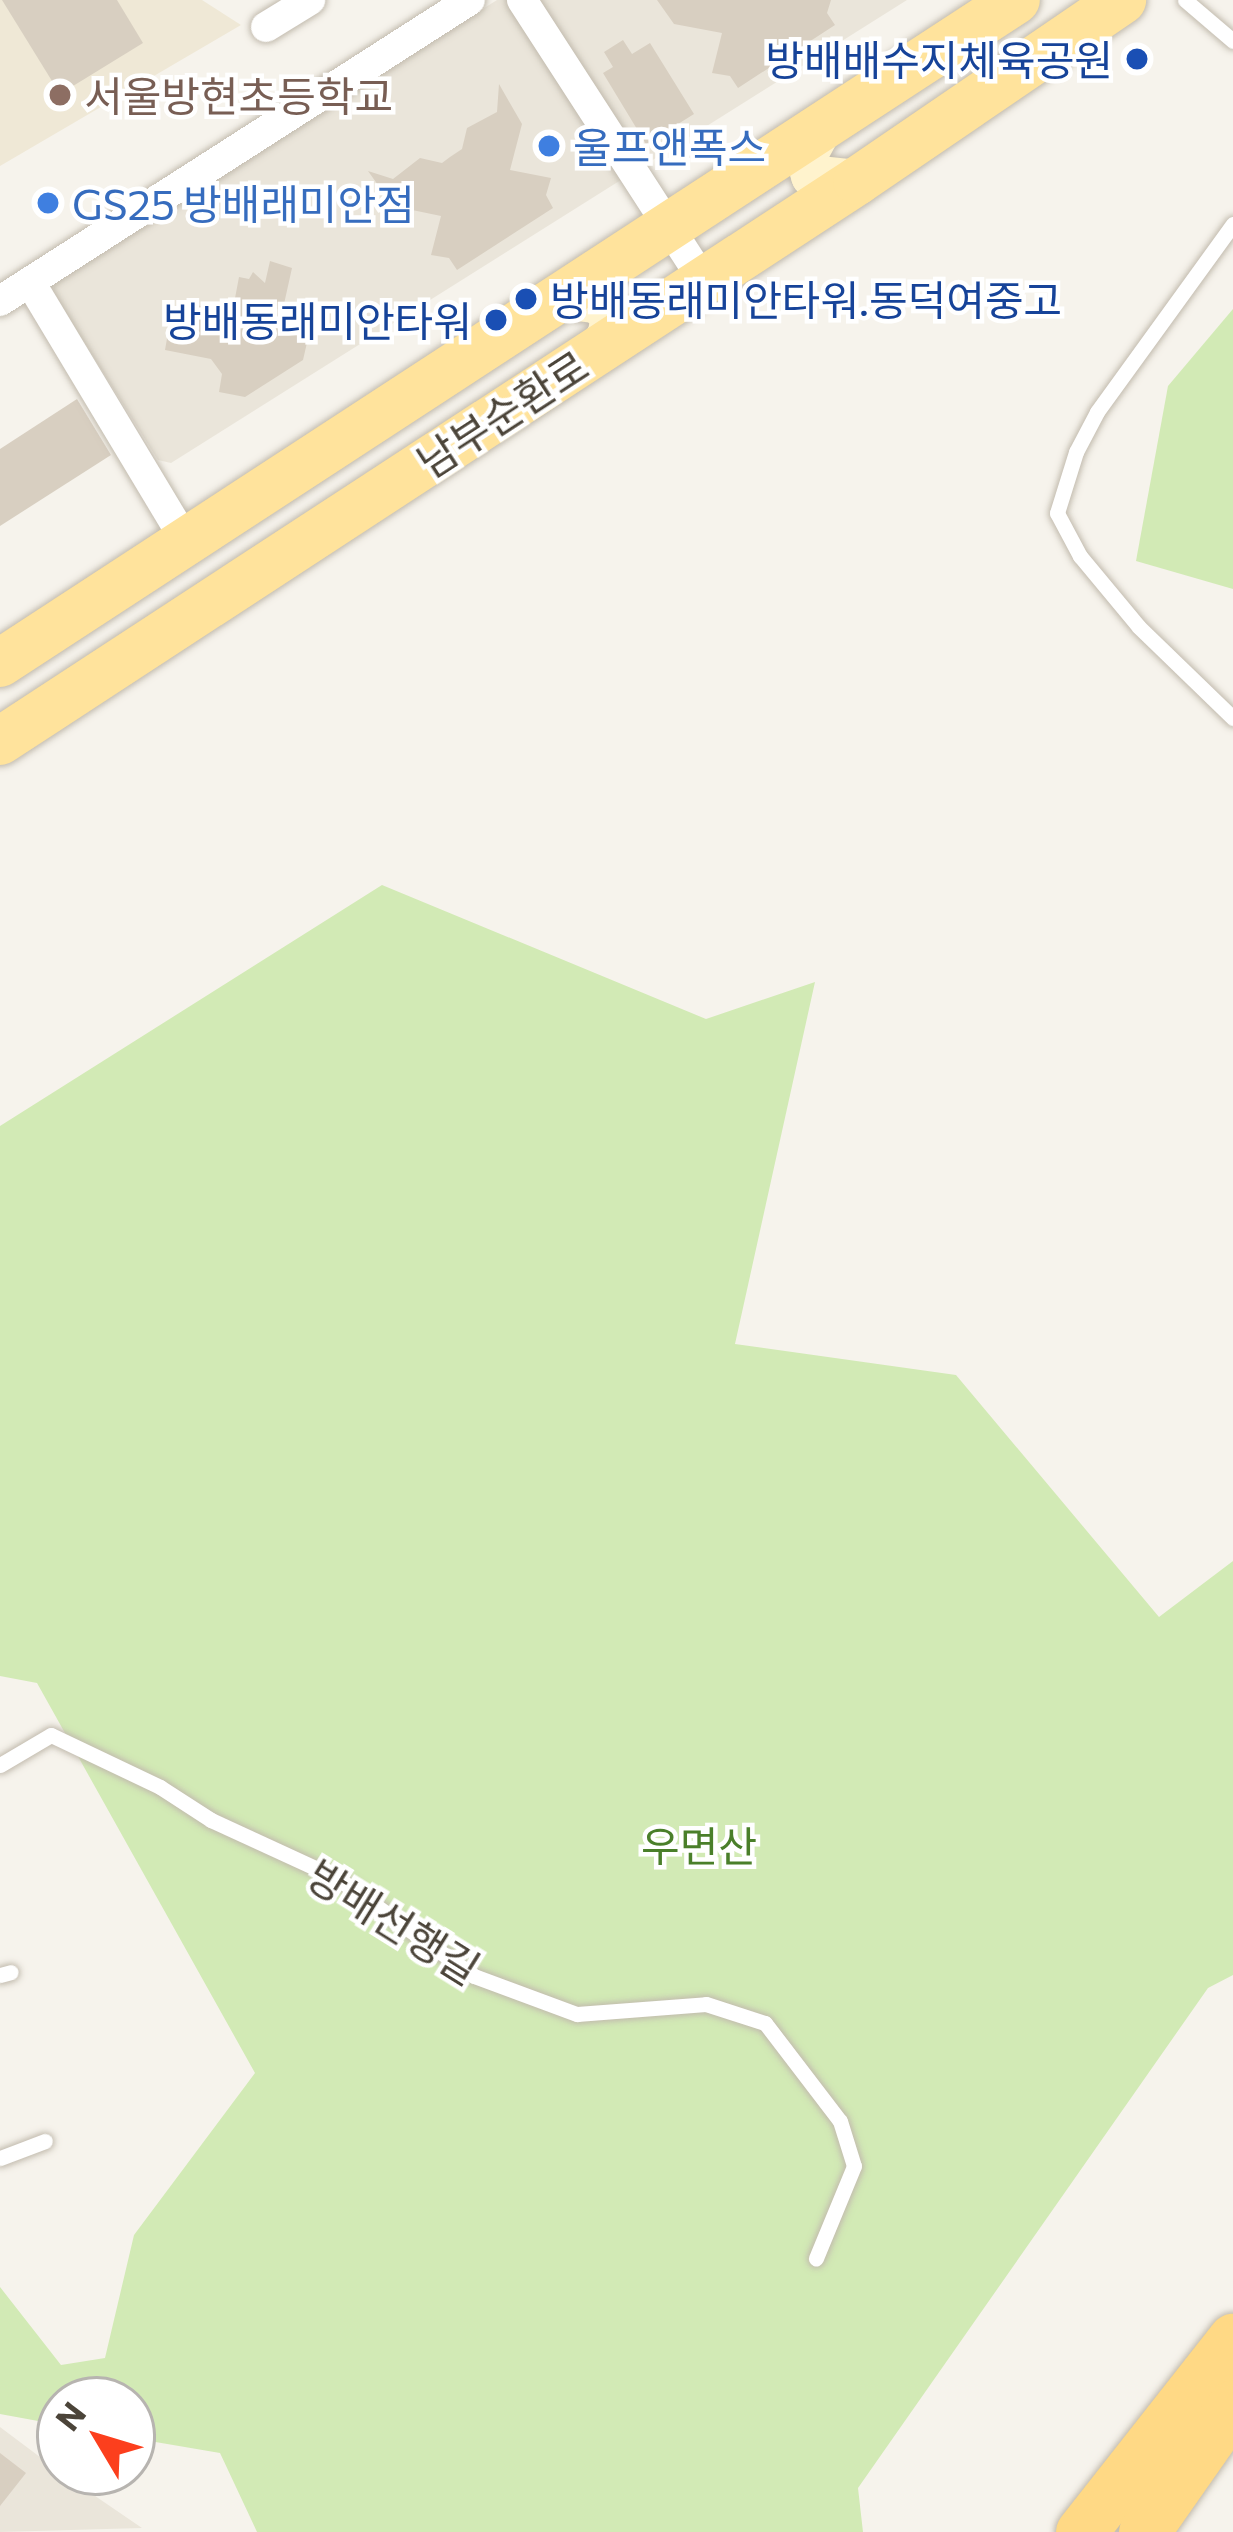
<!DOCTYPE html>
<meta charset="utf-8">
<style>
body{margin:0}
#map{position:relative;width:1233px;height:2532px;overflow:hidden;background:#f6f3ec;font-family:Commissioner,"Noto Sans KR",sans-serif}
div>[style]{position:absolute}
.residential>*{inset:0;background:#eae5da}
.education>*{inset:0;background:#efe8d6}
.green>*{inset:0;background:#d2eab5}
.building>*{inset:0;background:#d8cfc1}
.roads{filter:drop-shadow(0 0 3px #c2bbae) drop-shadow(0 0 3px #c2bbae)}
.service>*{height:15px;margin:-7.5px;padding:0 7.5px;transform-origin:7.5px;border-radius:7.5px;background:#fff}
.minor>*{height:30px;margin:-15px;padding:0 15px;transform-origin:15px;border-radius:15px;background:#fff}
.secondary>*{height:42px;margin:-21px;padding:0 21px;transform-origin:21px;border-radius:21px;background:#fff3cd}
.primary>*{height:48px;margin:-24px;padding:0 24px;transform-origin:24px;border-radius:24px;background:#ffe39c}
.trunk>*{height:51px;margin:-25.5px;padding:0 25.5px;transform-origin:25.5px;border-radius:25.5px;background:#ffd985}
.dots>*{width:33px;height:33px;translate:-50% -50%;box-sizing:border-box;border:6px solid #fff;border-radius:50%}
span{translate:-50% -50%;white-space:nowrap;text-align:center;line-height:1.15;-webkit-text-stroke:9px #fff;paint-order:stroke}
.transit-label{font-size:42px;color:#164399}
.right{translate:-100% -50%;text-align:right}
.left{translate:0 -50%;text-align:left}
.education-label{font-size:42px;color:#785e54}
.shop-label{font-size:42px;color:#366cbe}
.street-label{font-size:42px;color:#4b4439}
.park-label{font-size:42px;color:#4a7f2a}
.north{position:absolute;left:36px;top:2376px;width:120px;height:120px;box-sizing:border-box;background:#fff;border:3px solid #b7b4b0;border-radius:50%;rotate:308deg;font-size:33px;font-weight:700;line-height:48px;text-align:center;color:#4b4439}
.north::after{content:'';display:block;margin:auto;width:42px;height:54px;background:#fc3f1d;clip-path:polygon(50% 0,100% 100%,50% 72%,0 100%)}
</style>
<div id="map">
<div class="residential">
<div style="clip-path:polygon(497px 0,907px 0,171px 463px,158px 460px,53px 292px,56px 278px)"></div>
<div style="clip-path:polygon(0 2427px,60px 2472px,142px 2528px,0 2532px)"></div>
</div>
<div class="education">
<div style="clip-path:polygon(0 0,202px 0,241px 25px,0 166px)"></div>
</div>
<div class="green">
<div style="clip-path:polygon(1233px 309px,1233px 589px,1136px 561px,1168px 386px)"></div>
<div style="clip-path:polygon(382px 885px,706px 1019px,815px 982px,735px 1344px,956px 1375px,1159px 1617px,1233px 1561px,1233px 1975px,1208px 1988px,858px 2488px,863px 2532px,257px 2532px,220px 2453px,132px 2438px,132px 2400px,60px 2400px,60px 2425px,0 2414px,0 2287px,61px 2365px,105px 2358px,134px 2235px,255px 2073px,37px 1683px,0 1676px,0 1126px)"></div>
</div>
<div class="building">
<div style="clip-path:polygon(2px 0,117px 0,143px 43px,60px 94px)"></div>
<div style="clip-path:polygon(657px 0,831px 0,827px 13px,835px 25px,738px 88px,730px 76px,712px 73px,722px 33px,674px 24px)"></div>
<div style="clip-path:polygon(623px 40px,632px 54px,650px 43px,694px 114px,646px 144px,603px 73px,613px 67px,604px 52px)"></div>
<div style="clip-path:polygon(499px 84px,522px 124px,510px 170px,551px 178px,546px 195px,553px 208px,457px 270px,449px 258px,431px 255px,441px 216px,393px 206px,368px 171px,393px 179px,420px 158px,442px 163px,450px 157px,462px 149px,467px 128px,497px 112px)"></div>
<div style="clip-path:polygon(270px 261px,292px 268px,282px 313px,291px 329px,309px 334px,303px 360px,245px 397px,219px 392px,222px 374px,211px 359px,165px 350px,169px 327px,189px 330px,186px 316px,194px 315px,197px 305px,232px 314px,239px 277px,249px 279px,253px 272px,265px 283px)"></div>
<div style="clip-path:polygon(77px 399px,111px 455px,0 526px,0 449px)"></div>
<div style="clip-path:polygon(0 2453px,26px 2473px,0 2506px)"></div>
</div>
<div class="roads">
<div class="service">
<div style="left:1185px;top:0;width:63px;rotate:40.5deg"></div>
<div style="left:1233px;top:224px;width:232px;rotate:125.9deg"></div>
<div style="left:1097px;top:412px;width:45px;rotate:117.7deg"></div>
<div style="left:1076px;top:452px;width:64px;rotate:107.3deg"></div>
<div style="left:1057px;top:513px;width:49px;rotate:61.9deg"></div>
<div style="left:1080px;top:556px;width:92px;rotate:50.3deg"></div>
<div style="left:1139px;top:627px;width:131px;rotate:44.1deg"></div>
<div style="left:0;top:1765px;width:59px;rotate:-30.5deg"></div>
<div style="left:51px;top:1735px;width:121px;rotate:25.5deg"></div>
<div style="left:160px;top:1787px;width:61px;rotate:32.9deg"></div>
<div style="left:211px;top:1820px;width:139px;rotate:24.7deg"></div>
<div style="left:337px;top:1878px;width:168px;rotate:35.6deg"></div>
<div style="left:474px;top:1976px;width:110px;rotate:20.3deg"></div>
<div style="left:577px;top:2014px;width:129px;rotate:-4.4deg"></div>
<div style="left:706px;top:2004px;width:62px;rotate:17.9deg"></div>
<div style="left:765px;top:2023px;width:123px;rotate:52.6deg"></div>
<div style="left:840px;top:2121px;width:47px;rotate:72.7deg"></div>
<div style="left:854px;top:2166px;width:100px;rotate:112.4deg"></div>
<div style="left:0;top:1975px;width:11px;rotate:-15deg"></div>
<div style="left:0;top:2158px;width:48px;rotate:-20.7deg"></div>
</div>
<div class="minor">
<div style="left:522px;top:0;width:335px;rotate:57.1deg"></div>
<div style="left:266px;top:27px;width:52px;rotate:-31.5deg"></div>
<div style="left:30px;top:282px;width:303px;rotate:59deg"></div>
<div style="left:0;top:301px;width:558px;rotate:-32.64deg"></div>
</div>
<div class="secondary">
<div style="left:823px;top:125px;width:35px;rotate:119deg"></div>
<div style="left:806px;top:156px;width:21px;rotate:73deg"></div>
<div style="left:812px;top:176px;width:45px;rotate:6.3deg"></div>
<div style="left:561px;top:298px;width:35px;rotate:7deg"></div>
<div style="left:596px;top:302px;width:20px;rotate:37deg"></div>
<div style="left:612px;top:314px;width:20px;rotate:99deg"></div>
<div style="left:609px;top:334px;width:19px;rotate:122deg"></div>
</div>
<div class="primary">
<div style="left:0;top:663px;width:1213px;rotate:-33.13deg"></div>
<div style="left:0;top:741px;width:1024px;rotate:-33.16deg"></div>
<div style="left:857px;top:181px;width:321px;rotate:-34.3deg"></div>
</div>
<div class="trunk">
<div style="left:1081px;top:2532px;width:246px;rotate:-51.8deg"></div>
<div style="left:1144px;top:2532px;width:155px;rotate:-55deg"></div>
</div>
</div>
<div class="dots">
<div style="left:1137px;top:59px;background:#1a4fb4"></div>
<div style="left:60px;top:95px;background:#8d6e63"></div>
<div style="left:549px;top:146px;background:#3f7fe0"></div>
<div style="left:48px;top:203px;background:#3f7fe0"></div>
<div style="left:526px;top:299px;background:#1a4fb4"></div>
<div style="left:496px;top:320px;background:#1a4fb4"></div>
</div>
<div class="transit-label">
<span class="right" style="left:1113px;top:59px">방배배수지체육공원</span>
<span class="left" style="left:550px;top:299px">방배동래미안타워.동덕여중고</span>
<span class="right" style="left:472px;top:320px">방배동래미안타워</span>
</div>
<div class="education-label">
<span class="left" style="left:84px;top:95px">서울방현초등학교</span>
</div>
<div class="shop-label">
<span class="left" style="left:573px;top:146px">울프앤폭스</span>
<span class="left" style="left:72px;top:203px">GS25 방배래미안점</span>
</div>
<div class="street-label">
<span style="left:502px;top:413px;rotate:-33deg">남부순환로</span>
<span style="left:394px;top:1921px;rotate:32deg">방배선행길</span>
</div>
<div class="park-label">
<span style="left:699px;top:1845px">우면산</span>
</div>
<div class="north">N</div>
</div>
